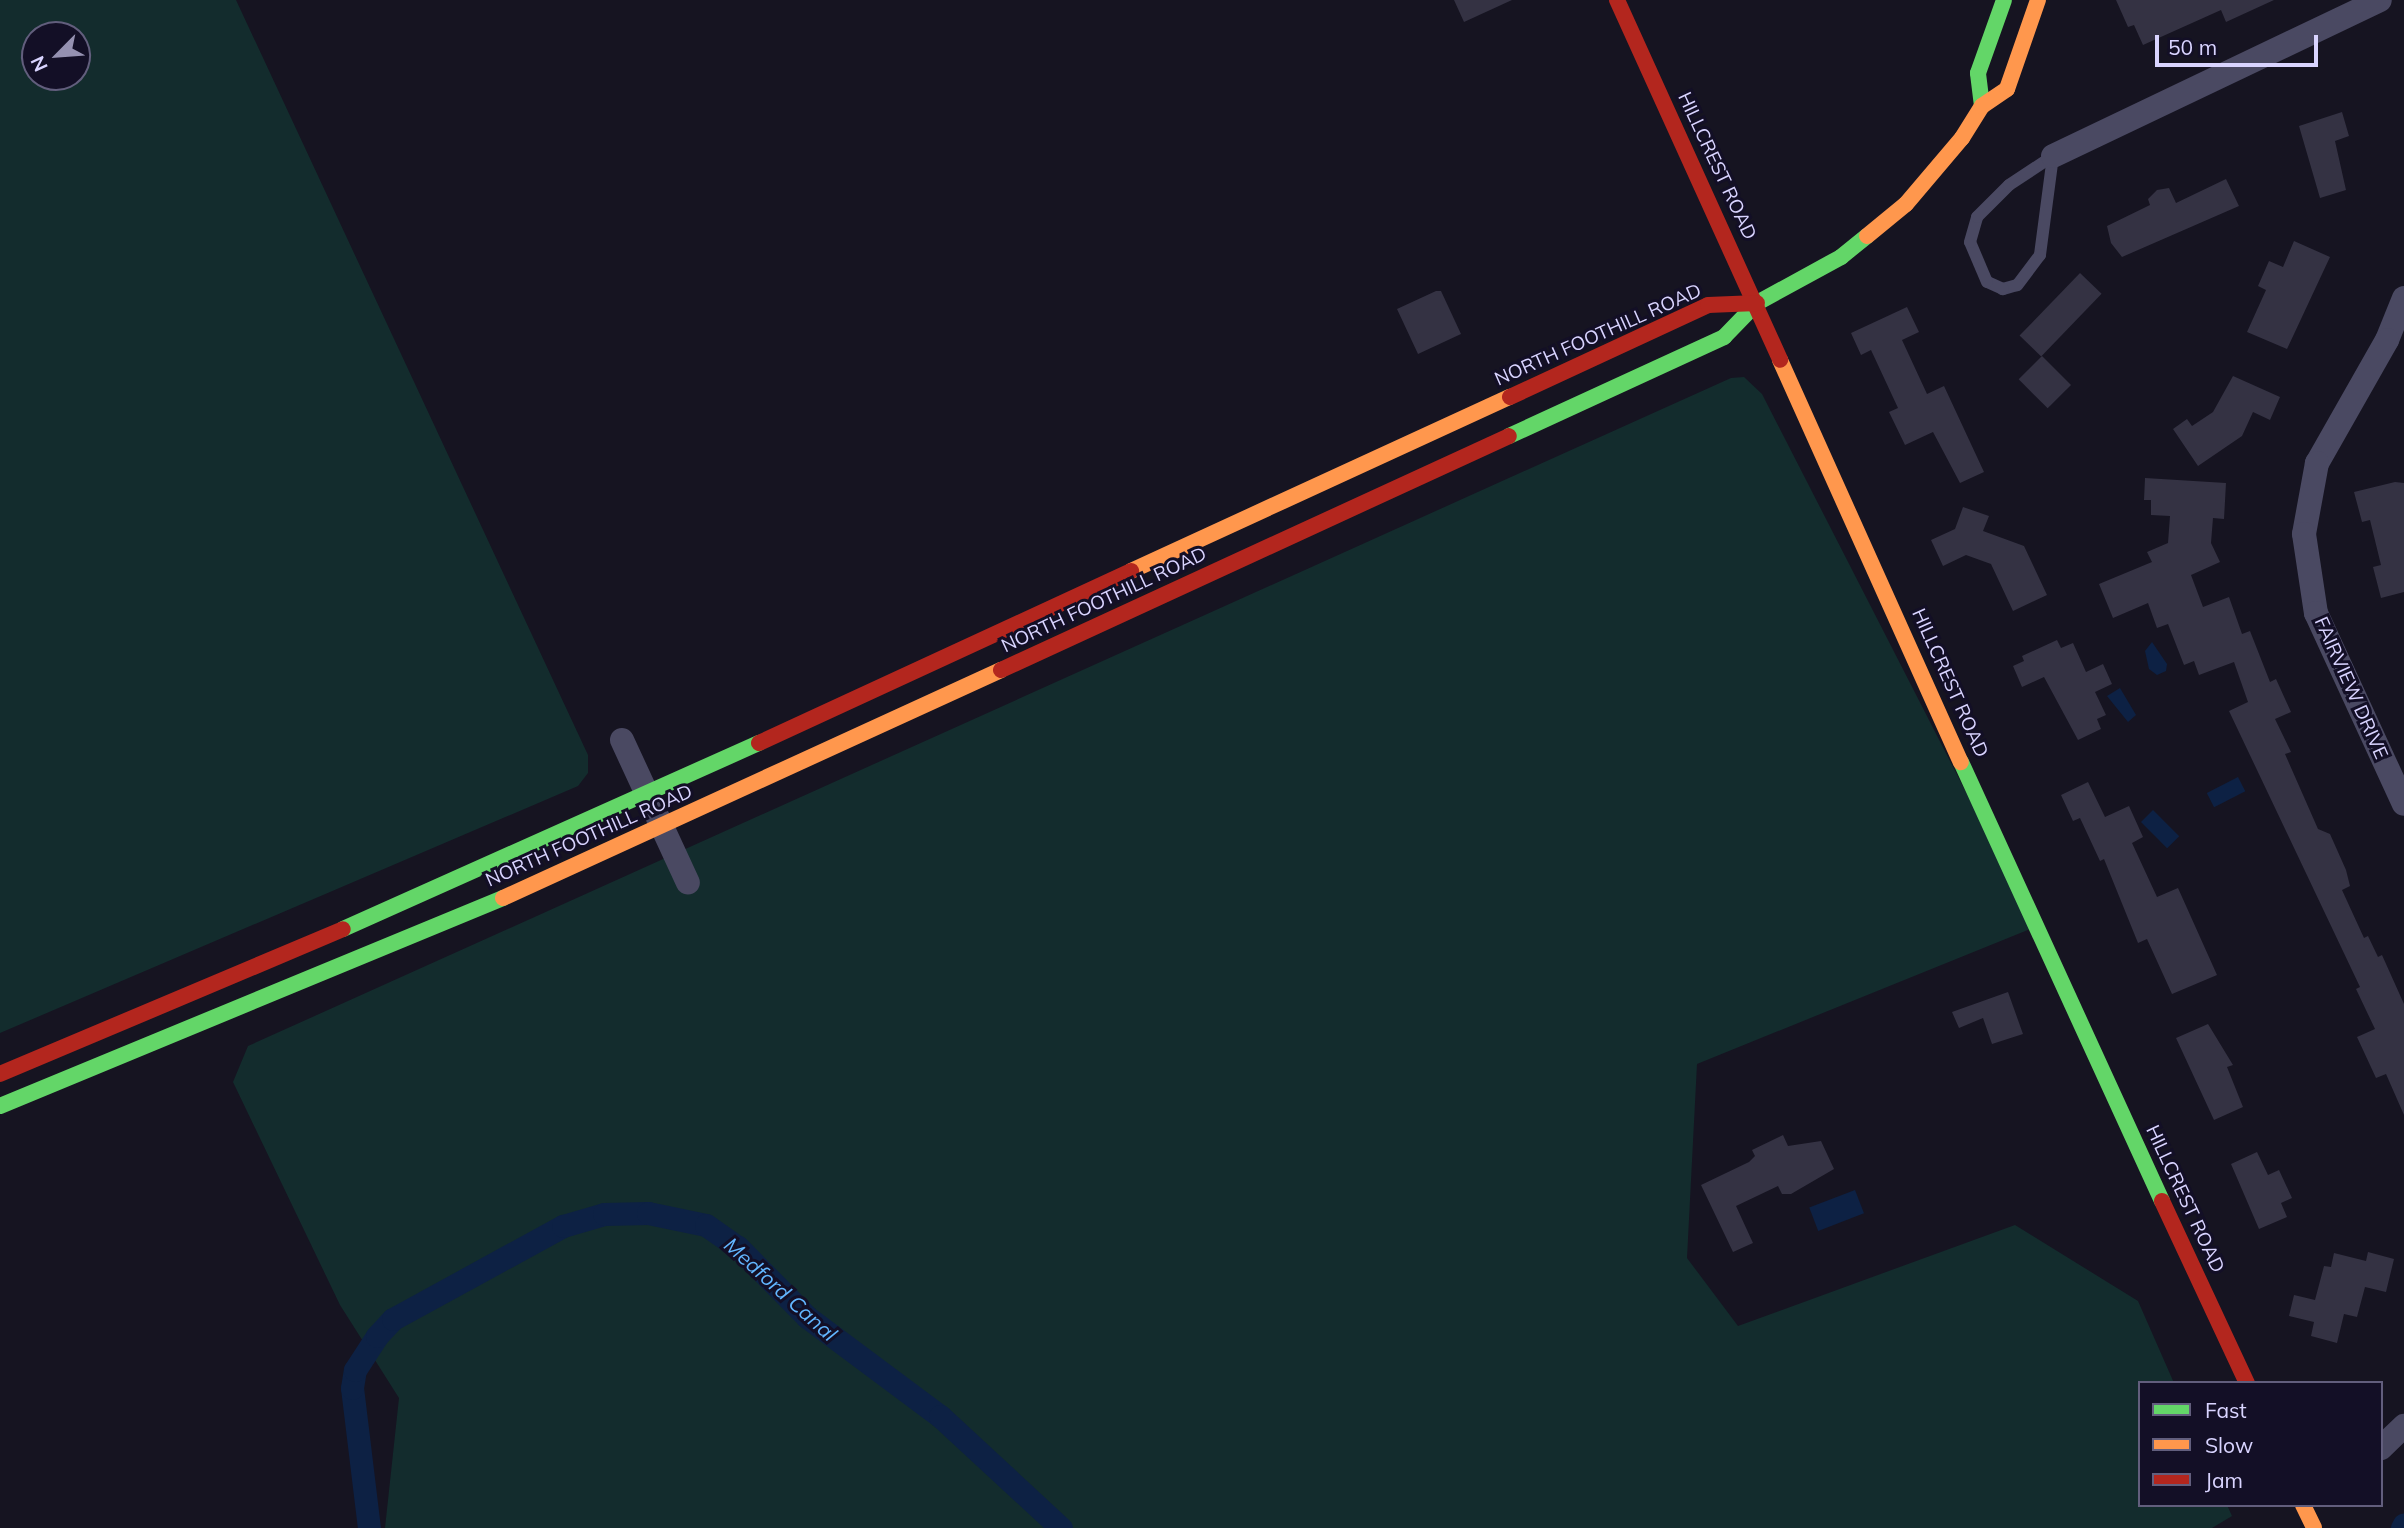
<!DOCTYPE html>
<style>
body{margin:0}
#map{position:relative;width:2404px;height:1528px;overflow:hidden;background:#161421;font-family:Mulish,sans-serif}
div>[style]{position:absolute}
.green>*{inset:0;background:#132c2d}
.water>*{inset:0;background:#0d2144;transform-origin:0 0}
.canal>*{height:23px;margin:-11.5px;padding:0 11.5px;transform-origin:11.5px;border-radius:11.5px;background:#0d2144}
.building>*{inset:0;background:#343243;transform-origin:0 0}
.lane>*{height:12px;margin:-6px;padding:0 6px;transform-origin:6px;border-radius:6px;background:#4a4962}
.street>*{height:24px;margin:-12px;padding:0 12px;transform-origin:12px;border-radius:12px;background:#4a4962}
.fast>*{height:16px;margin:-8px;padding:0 8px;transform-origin:8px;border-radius:8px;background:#63d668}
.slow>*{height:16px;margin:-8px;padding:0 8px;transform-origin:8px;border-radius:8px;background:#ff974d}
.jam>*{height:16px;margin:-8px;padding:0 8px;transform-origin:8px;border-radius:8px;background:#b3261e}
span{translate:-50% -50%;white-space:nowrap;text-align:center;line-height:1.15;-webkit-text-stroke:6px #130f26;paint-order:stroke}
.street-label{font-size:19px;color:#d9d4ff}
.water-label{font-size:21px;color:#62b6ff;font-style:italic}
.legend{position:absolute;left:2138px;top:1381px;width:245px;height:126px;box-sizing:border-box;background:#130f26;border:2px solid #625e7d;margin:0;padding:9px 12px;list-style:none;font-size:21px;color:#d9d4ff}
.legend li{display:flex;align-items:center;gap:14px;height:35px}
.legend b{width:35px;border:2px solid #625e7d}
.north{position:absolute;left:21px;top:21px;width:70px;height:70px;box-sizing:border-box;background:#130f26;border:2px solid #625e7d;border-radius:50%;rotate:245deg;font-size:19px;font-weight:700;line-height:28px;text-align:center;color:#d9d4ff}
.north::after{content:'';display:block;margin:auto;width:24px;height:32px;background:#9591b1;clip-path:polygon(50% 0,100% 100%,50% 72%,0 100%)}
.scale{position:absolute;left:2155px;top:35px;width:163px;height:32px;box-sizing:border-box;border:4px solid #d9d4ff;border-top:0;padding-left:9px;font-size:21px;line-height:24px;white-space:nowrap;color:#d9d4ff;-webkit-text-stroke:5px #130f26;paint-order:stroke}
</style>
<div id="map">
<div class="green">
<div style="clip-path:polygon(evenodd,0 0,236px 0,588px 755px,588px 773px,578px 786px,0 1033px,0 0,35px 35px,77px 35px,77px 77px,35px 77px,35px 35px)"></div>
<div style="clip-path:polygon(1744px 377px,1762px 394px,2035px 927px,1697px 1064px,1687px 1258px,1738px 1326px,2015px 1225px,2138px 1301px,2174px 1383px,2140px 1383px,2140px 1505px,2227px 1505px,2232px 1516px,2212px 1528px,385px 1528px,399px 1398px,340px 1305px,233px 1082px,248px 1046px,1731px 378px)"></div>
</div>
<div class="water">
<div style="clip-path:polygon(2152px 642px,2167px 664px,2166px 671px,2157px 675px,2149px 669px,2145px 651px)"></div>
<div style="clip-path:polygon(2120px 688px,2136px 715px,2128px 722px,2107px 696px)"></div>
<div style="left:2238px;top:777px;width:16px;height:35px;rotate:63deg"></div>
<div style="left:2153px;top:810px;width:37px;height:17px;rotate:45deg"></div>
<div style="left:1855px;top:1190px;width:25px;height:49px;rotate:69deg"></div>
</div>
<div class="canal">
<div style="left:369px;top:1528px;width:141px;rotate:-96.9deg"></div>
<div style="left:352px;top:1388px;width:18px;rotate:-81deg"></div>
<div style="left:355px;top:1370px;width:40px;rotate:-57.1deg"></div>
<div style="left:377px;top:1336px;width:23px;rotate:-47deg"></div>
<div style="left:393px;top:1319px;width:194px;rotate:-28.7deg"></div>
<div style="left:563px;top:1226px;width:43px;rotate:-16.3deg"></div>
<div style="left:604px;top:1214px;width:44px;rotate:-1.3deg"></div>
<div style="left:648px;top:1213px;width:59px;rotate:11.7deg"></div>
<div style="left:706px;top:1225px;width:39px;rotate:35deg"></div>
<div style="left:738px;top:1247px;width:98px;rotate:45.4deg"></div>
<div style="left:807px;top:1317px;width:166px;rotate:36.7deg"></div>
<div style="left:940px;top:1416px;width:165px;rotate:42.8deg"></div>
<div style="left:2402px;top:1528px;width:4px;rotate:-63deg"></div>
</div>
<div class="building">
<div style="clip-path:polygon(1454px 0,1512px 0,1464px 22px)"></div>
<div style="clip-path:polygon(2116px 0,2274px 0,2226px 22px,2221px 10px,2143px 45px,2134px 25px,2128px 27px)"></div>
<div style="clip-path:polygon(2342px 112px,2349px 136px,2335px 141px,2346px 190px,2320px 198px,2299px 126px)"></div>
<div style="clip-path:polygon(2226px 179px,2239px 206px,2122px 257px,2111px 243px,2107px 226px,2150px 205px,2148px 199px,2157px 190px,2169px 188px,2176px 203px)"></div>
<div style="clip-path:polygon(2294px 241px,2330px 257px,2287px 349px,2247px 332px,2266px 290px,2258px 286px,2269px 261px,2283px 267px)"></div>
<div style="left:2080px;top:273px;width:30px;height:87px;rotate:44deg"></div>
<div style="clip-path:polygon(1436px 291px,1441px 291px,1461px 334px,1418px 354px,1397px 309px)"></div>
<div style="clip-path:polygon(1907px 307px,1919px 332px,1902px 340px,1927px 394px,1944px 386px,1984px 472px,1960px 483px,1933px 432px,1905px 445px,1889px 412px,1898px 408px,1871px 350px,1861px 355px,1851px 333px)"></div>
<div style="left:2042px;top:356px;width:41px;height:33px;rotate:45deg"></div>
<div style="clip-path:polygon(2233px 376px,2280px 397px,2270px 420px,2253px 412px,2242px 436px,2198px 466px,2173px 429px,2187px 419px,2192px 426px,2213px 412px)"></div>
<div style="clip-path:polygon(2145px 478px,2226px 483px,2224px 519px,2213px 518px,2211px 543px,2220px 562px,2191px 575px,2203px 607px,2229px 597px,2242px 634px,2250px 631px,2270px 682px,2276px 679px,2291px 712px,2275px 719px,2291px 752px,2285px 754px,2318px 829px,2330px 834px,2346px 870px,2350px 886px,2342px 890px,2364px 938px,2368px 936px,2378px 957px,2382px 955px,2404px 1004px,2404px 1115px,2386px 1074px,2376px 1078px,2357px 1037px,2375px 1029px,2356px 989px,2360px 987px,2229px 711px,2248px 702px,2234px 662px,2199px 675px,2194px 661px,2184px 665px,2168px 624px,2157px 628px,2148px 603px,2113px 618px,2099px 584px,2152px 562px,2147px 552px,2168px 543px,2170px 516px,2151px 515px,2151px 500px,2144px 500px)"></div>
<div style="clip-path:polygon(2395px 482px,2404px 483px,2404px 592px,2381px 598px,2373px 567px,2381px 565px,2370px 520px,2362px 522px,2354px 492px)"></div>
<div style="clip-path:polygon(1963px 507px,1989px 516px,1983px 531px,2024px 546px,2047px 595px,2013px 611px,1991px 564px,1966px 555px,1943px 566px,1931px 540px,1955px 529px)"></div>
<div style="clip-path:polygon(2057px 640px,2061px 648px,2073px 643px,2086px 672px,2103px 664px,2112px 684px,2095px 692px,2106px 715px,2097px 719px,2101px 729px,2078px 740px,2044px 677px,2022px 687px,2013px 666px,2024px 661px,2022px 656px)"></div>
<div style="clip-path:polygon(2088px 782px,2105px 817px,2129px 806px,2143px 837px,2132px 843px,2157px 897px,2178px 888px,2217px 975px,2172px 994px,2147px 939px,2138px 943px,2104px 859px,2100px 861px,2080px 818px,2073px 821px,2061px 795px)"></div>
<div style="clip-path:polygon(2008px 992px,2023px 1034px,1992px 1044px,1983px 1018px,1959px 1028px,1952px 1012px)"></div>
<div style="clip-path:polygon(2208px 1024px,2233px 1065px,2227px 1067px,2243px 1107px,2214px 1120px,2176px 1038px)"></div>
<div style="clip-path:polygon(1783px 1135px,1788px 1146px,1821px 1141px,1834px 1169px,1791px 1194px,1782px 1194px,1778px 1186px,1736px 1206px,1753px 1243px,1733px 1252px,1701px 1185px,1749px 1162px,1755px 1156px,1752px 1150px)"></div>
<div style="clip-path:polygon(2257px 1152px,2268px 1175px,2279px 1170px,2292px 1198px,2281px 1203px,2287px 1217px,2259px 1229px,2231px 1164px)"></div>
<div style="clip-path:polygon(2368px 1252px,2394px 1259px,2386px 1292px,2365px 1287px,2357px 1317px,2344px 1314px,2337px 1343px,2311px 1336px,2314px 1322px,2289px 1316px,2294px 1295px,2315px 1300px,2324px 1266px,2331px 1267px,2334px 1253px,2366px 1261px)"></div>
</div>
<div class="lane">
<div style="left:2053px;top:156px;width:100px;rotate:97.5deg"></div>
<div style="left:2040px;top:255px;width:38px;rotate:127deg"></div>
<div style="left:2017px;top:285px;width:15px;rotate:164deg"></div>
<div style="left:2003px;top:289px;width:17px;rotate:-156deg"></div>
<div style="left:1987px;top:282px;width:43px;rotate:-113deg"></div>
<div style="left:1970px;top:242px;width:26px;rotate:-74deg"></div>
<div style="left:1977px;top:217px;width:45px;rotate:-45deg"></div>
<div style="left:2009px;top:185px;width:53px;rotate:-33.4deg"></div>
</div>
<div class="street">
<div style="left:2053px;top:156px;width:362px;rotate:-25.5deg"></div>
<div style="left:2404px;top:298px;width:45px;rotate:112deg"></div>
<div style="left:2387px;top:340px;width:142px;rotate:119.6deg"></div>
<div style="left:2317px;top:463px;width:72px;rotate:100.4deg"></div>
<div style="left:2304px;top:534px;width:80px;rotate:81.4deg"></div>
<div style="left:2316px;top:613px;width:210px;rotate:65.3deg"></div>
<div style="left:622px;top:740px;width:157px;rotate:65.2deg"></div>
<div style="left:2381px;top:1448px;width:32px;rotate:-44deg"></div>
</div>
<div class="fast">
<div style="left:1982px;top:106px;width:33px;rotate:-97deg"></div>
<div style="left:1978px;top:73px;width:77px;rotate:-70.4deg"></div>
<div style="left:1509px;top:436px;width:237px;rotate:-24.7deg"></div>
<div style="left:1724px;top:337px;width:47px;rotate:-45.9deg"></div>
<div style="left:1757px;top:303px;width:96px;rotate:-28.7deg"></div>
<div style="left:1841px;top:257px;width:33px;rotate:-39deg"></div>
<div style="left:1961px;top:762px;width:483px;rotate:65.4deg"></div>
<div style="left:343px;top:929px;width:456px;rotate:-24.1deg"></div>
<div style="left:0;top:1106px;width:544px;rotate:-22.47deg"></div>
</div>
<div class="slow">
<div style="left:1867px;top:236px;width:50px;rotate:-39.4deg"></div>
<div style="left:1906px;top:204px;width:87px;rotate:-49.7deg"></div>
<div style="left:1962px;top:138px;width:38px;rotate:-58deg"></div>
<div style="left:1982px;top:106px;width:30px;rotate:-34deg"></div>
<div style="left:2007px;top:89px;width:94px;rotate:-70.8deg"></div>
<div style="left:1780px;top:360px;width:441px;rotate:65.8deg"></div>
<div style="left:1131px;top:571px;width:417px;rotate:-24.7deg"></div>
<div style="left:503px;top:898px;width:548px;rotate:-24.6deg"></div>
<div style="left:2303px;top:1505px;width:25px;rotate:64deg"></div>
</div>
<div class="jam">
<div style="left:1617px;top:0;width:395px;rotate:65.6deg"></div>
<div style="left:1510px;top:397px;width:218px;rotate:-24.9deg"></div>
<div style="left:1708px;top:305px;width:49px;rotate:-2.3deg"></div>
<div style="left:1001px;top:670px;width:559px;rotate:-24.73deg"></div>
<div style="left:759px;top:743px;width:410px;rotate:-24.8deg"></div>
<div style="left:0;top:1074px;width:372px;rotate:-22.9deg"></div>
<div style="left:2162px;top:1201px;width:201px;rotate:65deg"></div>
</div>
<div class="street-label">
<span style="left:1717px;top:166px;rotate:65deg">HILLCREST ROAD</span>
<span style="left:1598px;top:335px;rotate:-24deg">NORTH FOOTHILL ROAD</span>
<span style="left:1104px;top:600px;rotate:-25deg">NORTH FOOTHILL ROAD</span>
<span style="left:1950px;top:683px;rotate:66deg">HILLCREST ROAD</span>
<span style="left:2351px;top:688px;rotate:66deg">FAIRVIEW DRIVE</span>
<span style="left:589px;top:836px;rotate:-24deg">NORTH FOOTHILL ROAD</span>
<span style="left:2185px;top:1199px;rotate:65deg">HILLCREST ROAD</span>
</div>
<div class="water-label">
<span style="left:781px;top:1289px;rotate:42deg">Medford Canal</span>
</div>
<ul class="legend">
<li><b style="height:9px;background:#63d668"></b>Fast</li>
<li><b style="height:9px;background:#ff974d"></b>Slow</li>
<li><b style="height:9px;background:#b3261e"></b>Jam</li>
</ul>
<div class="north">N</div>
<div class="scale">50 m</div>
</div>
